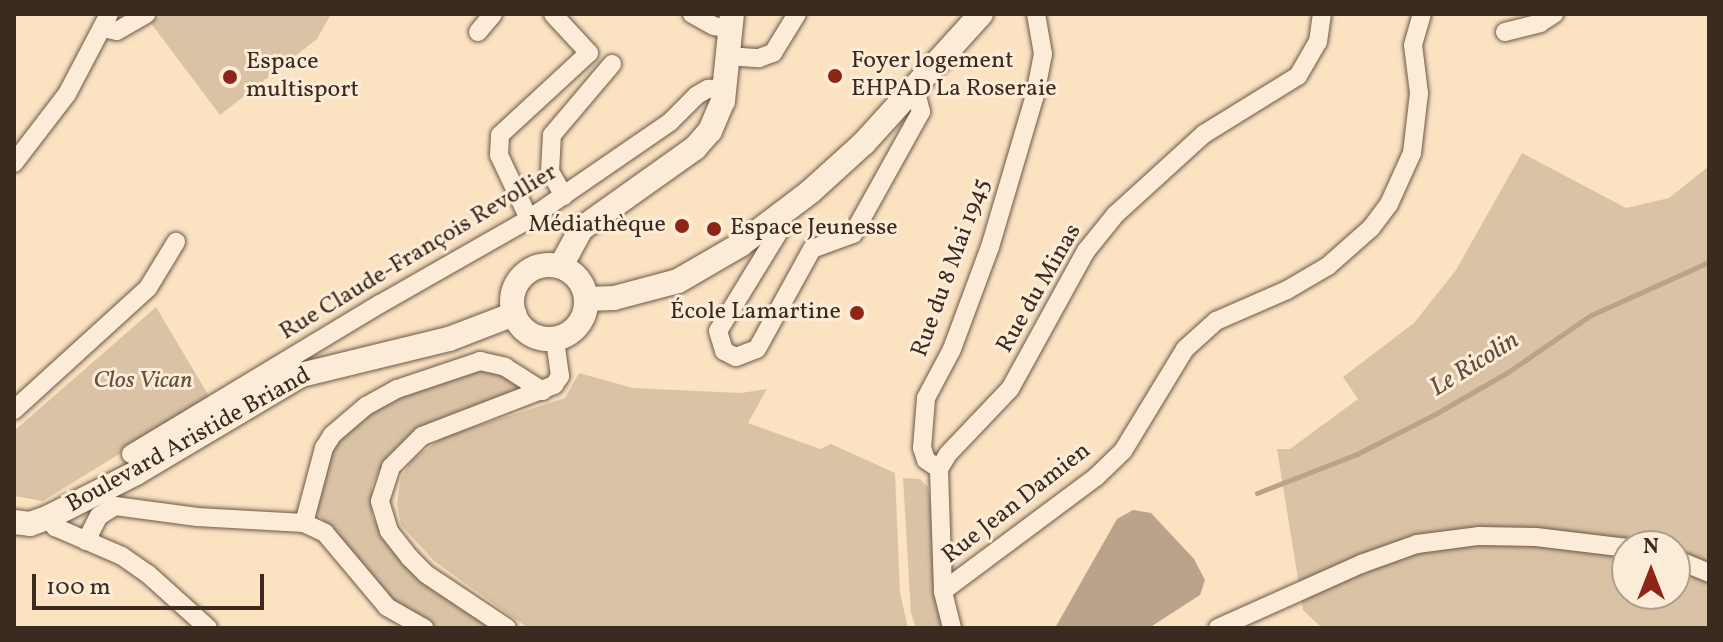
<!DOCTYPE html>
<meta charset="utf-8">
<style>
body{margin:0}
#map{position:relative;width:1723px;height:642px;overflow:hidden;background:#fbe2c1;font-family:Vollkorn,serif}
div>[style]{position:absolute}
.green>*{inset:0;background:#dac3a5}
.water>*{inset:0;background:#baa38a}
.stream>*{height:5px;margin:-2.5px;padding:0 2.5px;transform-origin:2.5px;border-radius:2.5px;background:#baa38a}
.roads{filter:drop-shadow(0 0 2px #6b5848) drop-shadow(0 0 2px #6b5848)}
.street>*{height:18px;margin:-9px;padding:0 9px;transform-origin:9px;border-radius:9px;background:#fcecd7}
.secondary>*{height:24px;margin:-12px;padding:0 12px;transform-origin:12px;border-radius:12px;background:#fcecd7}
.secondary>.ring{margin:-12px;padding:0;box-sizing:content-box;background:none;border:24px solid #fcecd7;border-radius:50%}
.dots>*{width:22px;height:22px;translate:-50% -50%;box-sizing:border-box;border:4px solid #fcecd7;border-radius:50%}
span{translate:-50% -50%;white-space:nowrap;text-align:center;line-height:1.15;-webkit-text-stroke:6px #fcecd7;paint-order:stroke}
.poi-label{font-size:24px;color:#3b2a1f}
.left{translate:0 -50%;text-align:left}
.right{translate:-100% -50%;text-align:right}
.street-label{font-size:24px;color:#3b2a1f}
.park-label{font-size:24px;color:#635040;font-style:italic}
.water-label{font-size:26px;color:#614e3f;font-style:italic}
.frame{position:absolute;inset:0;border:16px solid #3b2a1f;pointer-events:none}
.north{position:absolute;left:1611px;top:530px;width:80px;height:80px;box-sizing:border-box;background:#fcecd7;border:2px solid #af9e8d;border-radius:50%;rotate:0deg;font-size:22px;font-weight:700;line-height:32px;text-align:center;color:#3b2a1f}
.north::after{content:'';display:block;margin:auto;width:28px;height:36px;background:#8f2418;clip-path:polygon(50% 0,100% 100%,50% 72%,0 100%)}
.scale{position:absolute;left:32px;top:574px;width:232px;height:36px;box-sizing:border-box;border:4px solid #3b2a1f;border-top:0;padding-left:10px;font-size:24px;line-height:28px;white-space:nowrap;color:#3b2a1f;-webkit-text-stroke:6px #fcecd7;paint-order:stroke}
</style>
<div id="map">
<div class="green">
<div style="clip-path:polygon(164px 14px,331px 14px,317px 39px,220px 115px,150px 22px)"></div>
<div style="clip-path:polygon(evenodd,1522px 153px,1626px 208px,1669px 198px,1709px 166px,1709px 628px,1322px 628px,1303px 610px,1277px 449px,1290px 449px,1358px 399px,1343px 377px,1414px 323px,1456px 270px,1522px 153px,1627px 546px,1675px 546px,1675px 594px,1627px 594px,1627px 546px)"></div>
<div style="clip-path:polygon(156px 307px,210px 398px,43px 501px,14px 496px,14px 431px)"></div>
<div style="clip-path:polygon(481px 366px,521px 384px,521px 389px,452px 414px,412px 433px,387px 457px,372px 485px,372px 516px,382px 534px,493px 628px,438px 628px,396px 604px,315px 511px,328px 449px,378px 403px)"></div>
<div style="clip-path:polygon(579px 373px,633px 388px,741px 393px,767px 389px,748px 423px,820px 449px,831px 444px,895px 473px,900px 593px,908px 628px,528px 628px,434px 561px,401px 525px,397px 503px,401px 478px,411px 461px,443px 437px,565px 398px)"></div>
<div style="clip-path:polygon(903px 478px,920px 479px,928px 487px,944px 628px,916px 628px,911px 613px)"></div>
</div>
<div class="water">
<div style="clip-path:polygon(1133px 510px,1151px 513px,1194px 559px,1205px 580px,1200px 595px,1149px 628px,1055px 628px,1117px 519px)"></div>
</div>
<div class="stream">
<div style="left:1257px;top:493px;width:107px;rotate:-21.3deg"></div>
<div style="left:1357px;top:454px;width:90px;rotate:-27.1deg"></div>
<div style="left:1437px;top:413px;width:82px;rotate:-30deg"></div>
<div style="left:1508px;top:372px;width:101px;rotate:-34.5deg"></div>
<div style="left:1591px;top:315px;width:129px;rotate:-24.2deg"></div>
</div>
<div class="roads">
<div class="street">
<div style="left:692px;top:14px;width:25px;rotate:29deg"></div>
<div style="left:714px;top:26px;width:16px;rotate:11deg"></div>
<div style="left:102px;top:28px;width:15px;rotate:11deg"></div>
<div style="left:117px;top:31px;width:34px;rotate:-30deg"></div>
<div style="left:478px;top:32px;width:23px;rotate:-50deg"></div>
<div style="left:1505px;top:32px;width:36px;rotate:-14deg"></div>
<div style="left:1540px;top:23px;width:17px;rotate:-33deg"></div>
<div style="left:727px;top:56px;width:32px;rotate:4deg"></div>
<div style="left:759px;top:58px;width:15px;rotate:-20deg"></div>
<div style="left:773px;top:53px;width:46px;rotate:-58.4deg"></div>
<div style="left:14px;top:163px;width:87px;rotate:-52.5deg"></div>
<div style="left:67px;top:94px;width:90px;rotate:-62.3deg"></div>
<div style="left:564px;top:196px;width:28px;rotate:-120deg"></div>
<div style="left:550px;top:172px;width:37px;rotate:-87deg"></div>
<div style="left:552px;top:135px;width:93px;rotate:-49.8deg"></div>
<div style="left:777px;top:218px;width:9px;rotate:49deg"></div>
<div style="left:783px;top:225px;width:124px;rotate:121.5deg"></div>
<div style="left:718px;top:331px;width:21px;rotate:73deg"></div>
<div style="left:724px;top:351px;width:13px;rotate:27deg"></div>
<div style="left:736px;top:357px;width:22px;rotate:-21deg"></div>
<div style="left:757px;top:349px;width:114px;rotate:-61.2deg"></div>
<div style="left:812px;top:249px;width:44px;rotate:-20.1deg"></div>
<div style="left:853px;top:234px;width:140px;rotate:-60.9deg"></div>
<div style="left:921px;top:112px;width:25px;rotate:-104deg"></div>
<div style="left:529px;top:219px;width:71px;rotate:-115.1deg"></div>
<div style="left:499px;top:155px;width:20px;rotate:-87deg"></div>
<div style="left:500px;top:135px;width:121px;rotate:-42.7deg"></div>
<div style="left:589px;top:53px;width:53px;rotate:-132.7deg"></div>
<div style="left:14px;top:410px;width:181px;rotate:-42.3deg"></div>
<div style="left:148px;top:288px;width:54px;rotate:-58.7deg"></div>
<div style="left:131px;top:454px;width:291px;rotate:-31.1deg"></div>
<div style="left:380px;top:304px;width:172px;rotate:-29.7deg"></div>
<div style="left:529px;top:219px;width:171px;rotate:-34.5deg"></div>
<div style="left:670px;top:122px;width:38px;rotate:-45deg"></div>
<div style="left:697px;top:95px;width:13px;rotate:-29deg"></div>
<div style="left:708px;top:89px;width:17px;rotate:-3deg"></div>
<div style="left:939px;top:469px;width:16px;rotate:-145deg"></div>
<div style="left:926px;top:460px;width:13px;rotate:-108deg"></div>
<div style="left:922px;top:448px;width:50px;rotate:-85.4deg"></div>
<div style="left:926px;top:398px;width:55px;rotate:-62deg"></div>
<div style="left:952px;top:349px;width:109px;rotate:-69.6deg"></div>
<div style="left:990px;top:247px;width:159px;rotate:-73.5deg"></div>
<div style="left:1035px;top:95px;width:42px;rotate:-79deg"></div>
<div style="left:1043px;top:54px;width:41px;rotate:-99.9deg"></div>
<div style="left:49px;top:517px;width:12px;rotate:59deg"></div>
<div style="left:55px;top:527px;width:73px;rotate:23.4deg"></div>
<div style="left:122px;top:556px;width:32px;rotate:35deg"></div>
<div style="left:148px;top:574px;width:81px;rotate:42deg"></div>
<div style="left:304px;top:523px;width:23px;rotate:25deg"></div>
<div style="left:325px;top:533px;width:97px;rotate:50deg"></div>
<div style="left:387px;top:607px;width:43px;rotate:29.6deg"></div>
<div style="left:86px;top:541px;width:28px;rotate:-63deg"></div>
<div style="left:99px;top:516px;width:19px;rotate:-32deg"></div>
<div style="left:115px;top:506px;width:83px;rotate:7.6deg"></div>
<div style="left:197px;top:517px;width:107px;rotate:3.2deg"></div>
<div style="left:304px;top:523px;width:78px;rotate:-75.1deg"></div>
<div style="left:324px;top:448px;width:15px;rotate:-58deg"></div>
<div style="left:332px;top:435px;width:45px;rotate:-40.5deg"></div>
<div style="left:366px;top:406px;width:35px;rotate:-29deg"></div>
<div style="left:397px;top:389px;width:88px;rotate:-18.6deg"></div>
<div style="left:480px;top:361px;width:26px;rotate:13deg"></div>
<div style="left:505px;top:367px;width:45px;rotate:32.3deg"></div>
<div style="left:1675px;top:559px;width:37px;rotate:22deg"></div>
<div style="left:943px;top:591px;width:191px;rotate:-36.7deg"></div>
<div style="left:1096px;top:477px;width:37px;rotate:-44deg"></div>
<div style="left:1123px;top:451px;width:119px;rotate:-58.7deg"></div>
<div style="left:1185px;top:349px;width:42px;rotate:-42.1deg"></div>
<div style="left:1216px;top:321px;width:77px;rotate:-23.6deg"></div>
<div style="left:1287px;top:290px;width:48px;rotate:-30.3deg"></div>
<div style="left:1328px;top:266px;width:57px;rotate:-41.5deg"></div>
<div style="left:1371px;top:228px;width:30px;rotate:-53deg"></div>
<div style="left:1389px;top:204px;width:56px;rotate:-65.7deg"></div>
<div style="left:1412px;top:153px;width:60px;rotate:-83.3deg"></div>
<div style="left:1419px;top:93px;width:48px;rotate:-97.1deg"></div>
<div style="left:1413px;top:45px;width:32px;rotate:-74deg"></div>
<div style="left:507px;top:628px;width:97px;rotate:-146.3deg"></div>
<div style="left:426px;top:574px;width:23px;rotate:-135deg"></div>
<div style="left:410px;top:558px;width:34px;rotate:-128deg"></div>
<div style="left:389px;top:531px;width:31px;rotate:-107deg"></div>
<div style="left:380px;top:501px;width:36px;rotate:-72deg"></div>
<div style="left:391px;top:467px;width:44px;rotate:-45deg"></div>
<div style="left:422px;top:436px;width:142px;rotate:-21.1deg"></div>
<div style="left:554px;top:385px;width:11px;rotate:-56deg"></div>
<div style="left:560px;top:376px;width:37px;rotate:-98deg"></div>
<div style="left:952px;top:628px;width:38px;rotate:-104deg"></div>
<div style="left:943px;top:591px;width:122px;rotate:-91.9deg"></div>
<div style="left:939px;top:469px;width:17px;rotate:-59deg"></div>
<div style="left:948px;top:454px;width:90px;rotate:-46.4deg"></div>
<div style="left:1010px;top:389px;width:158px;rotate:-61.2deg"></div>
<div style="left:1086px;top:251px;width:48px;rotate:-51deg"></div>
<div style="left:1116px;top:214px;width:119px;rotate:-42.3deg"></div>
<div style="left:1204px;top:134px;width:110px;rotate:-31.7deg"></div>
<div style="left:1298px;top:76px;width:39px;rotate:-60deg"></div>
<div style="left:1318px;top:42px;width:28px;rotate:-82deg"></div>
<div style="left:1218px;top:628px;width:157px;rotate:-24.1deg"></div>
<div style="left:1361px;top:564px;width:59px;rotate:-19.7deg"></div>
<div style="left:1417px;top:544px;width:63px;rotate:-7.4deg"></div>
<div style="left:1479px;top:536px;width:57px;rotate:1deg"></div>
<div style="left:1536px;top:537px;width:92px;rotate:6.9deg"></div>
</div>
<div class="secondary">
<div class="ring" style="left:512px;top:265px;width:50px;height:50px"></div>
<div style="left:561px;top:266px;width:42px;rotate:-61.6deg"></div>
<div style="left:581px;top:229px;width:140px;rotate:-35.4deg"></div>
<div style="left:695px;top:148px;width:23px;rotate:-49deg"></div>
<div style="left:710px;top:131px;width:33px;rotate:-67deg"></div>
<div style="left:723px;top:101px;width:87px;rotate:-84.1deg"></div>
<div style="left:587px;top:299px;width:27px;rotate:-2deg"></div>
<div style="left:614px;top:298px;width:66px;rotate:-14.9deg"></div>
<div style="left:678px;top:281px;width:72px;rotate:-30.1deg"></div>
<div style="left:740px;top:245px;width:88px;rotate:-37.1deg"></div>
<div style="left:810px;top:192px;width:73px;rotate:-42.2deg"></div>
<div style="left:864px;top:143px;width:174px;rotate:-47.8deg"></div>
<div style="left:14px;top:522px;width:16px;rotate:7deg"></div>
<div style="left:30px;top:524px;width:20px;rotate:-20deg"></div>
<div style="left:49px;top:517px;width:97px;rotate:-26.8deg"></div>
<div style="left:136px;top:473px;width:192px;rotate:-30.7deg"></div>
<div style="left:301px;top:375px;width:152px;rotate:-13.7deg"></div>
<div style="left:449px;top:339px;width:70px;rotate:-21deg"></div>
</div>
</div>
<div class="dots">
<div style="left:835px;top:76px;background:#8f2418"></div>
<div style="left:230px;top:77px;background:#8f2418"></div>
<div style="left:682px;top:226px;background:#8f2418"></div>
<div style="left:714px;top:229px;background:#8f2418"></div>
<div style="left:857px;top:313px;background:#8f2418"></div>
</div>
<div class="poi-label">
<span class="left" style="left:851px;top:76px">Foyer logement<br>EHPAD La Roseraie</span>
<span class="left" style="left:246px;top:77px">Espace<br>multisport</span>
<span class="right" style="left:666px;top:226px">Médiathèque</span>
<span class="left" style="left:730px;top:229px">Espace Jeunesse</span>
<span class="right" style="left:841px;top:313px">École Lamartine</span>
</div>
<div class="street-label">
<span style="left:419px;top:253px;rotate:-31deg">Rue Claude-François Revollier</span>
<span style="left:952px;top:268px;rotate:-70deg">Rue du 8 Mai 1945</span>
<span style="left:1040px;top:289px;rotate:-60deg">Rue du Minas</span>
<span style="left:189px;top:441px;rotate:-29deg">Boulevard Aristide Briand</span>
<span style="left:1017px;top:504px;rotate:-38deg">Rue Jean Damien</span>
</div>
<div class="park-label">
<span style="left:143px;top:382px">Clos Vican</span>
</div>
<div class="water-label">
<span style="left:1475px;top:365px;rotate:-32deg">Le Ricolin</span>
</div>
<div class="frame"></div>
<div class="north">N</div>
<div class="scale">100 m</div>
</div>
